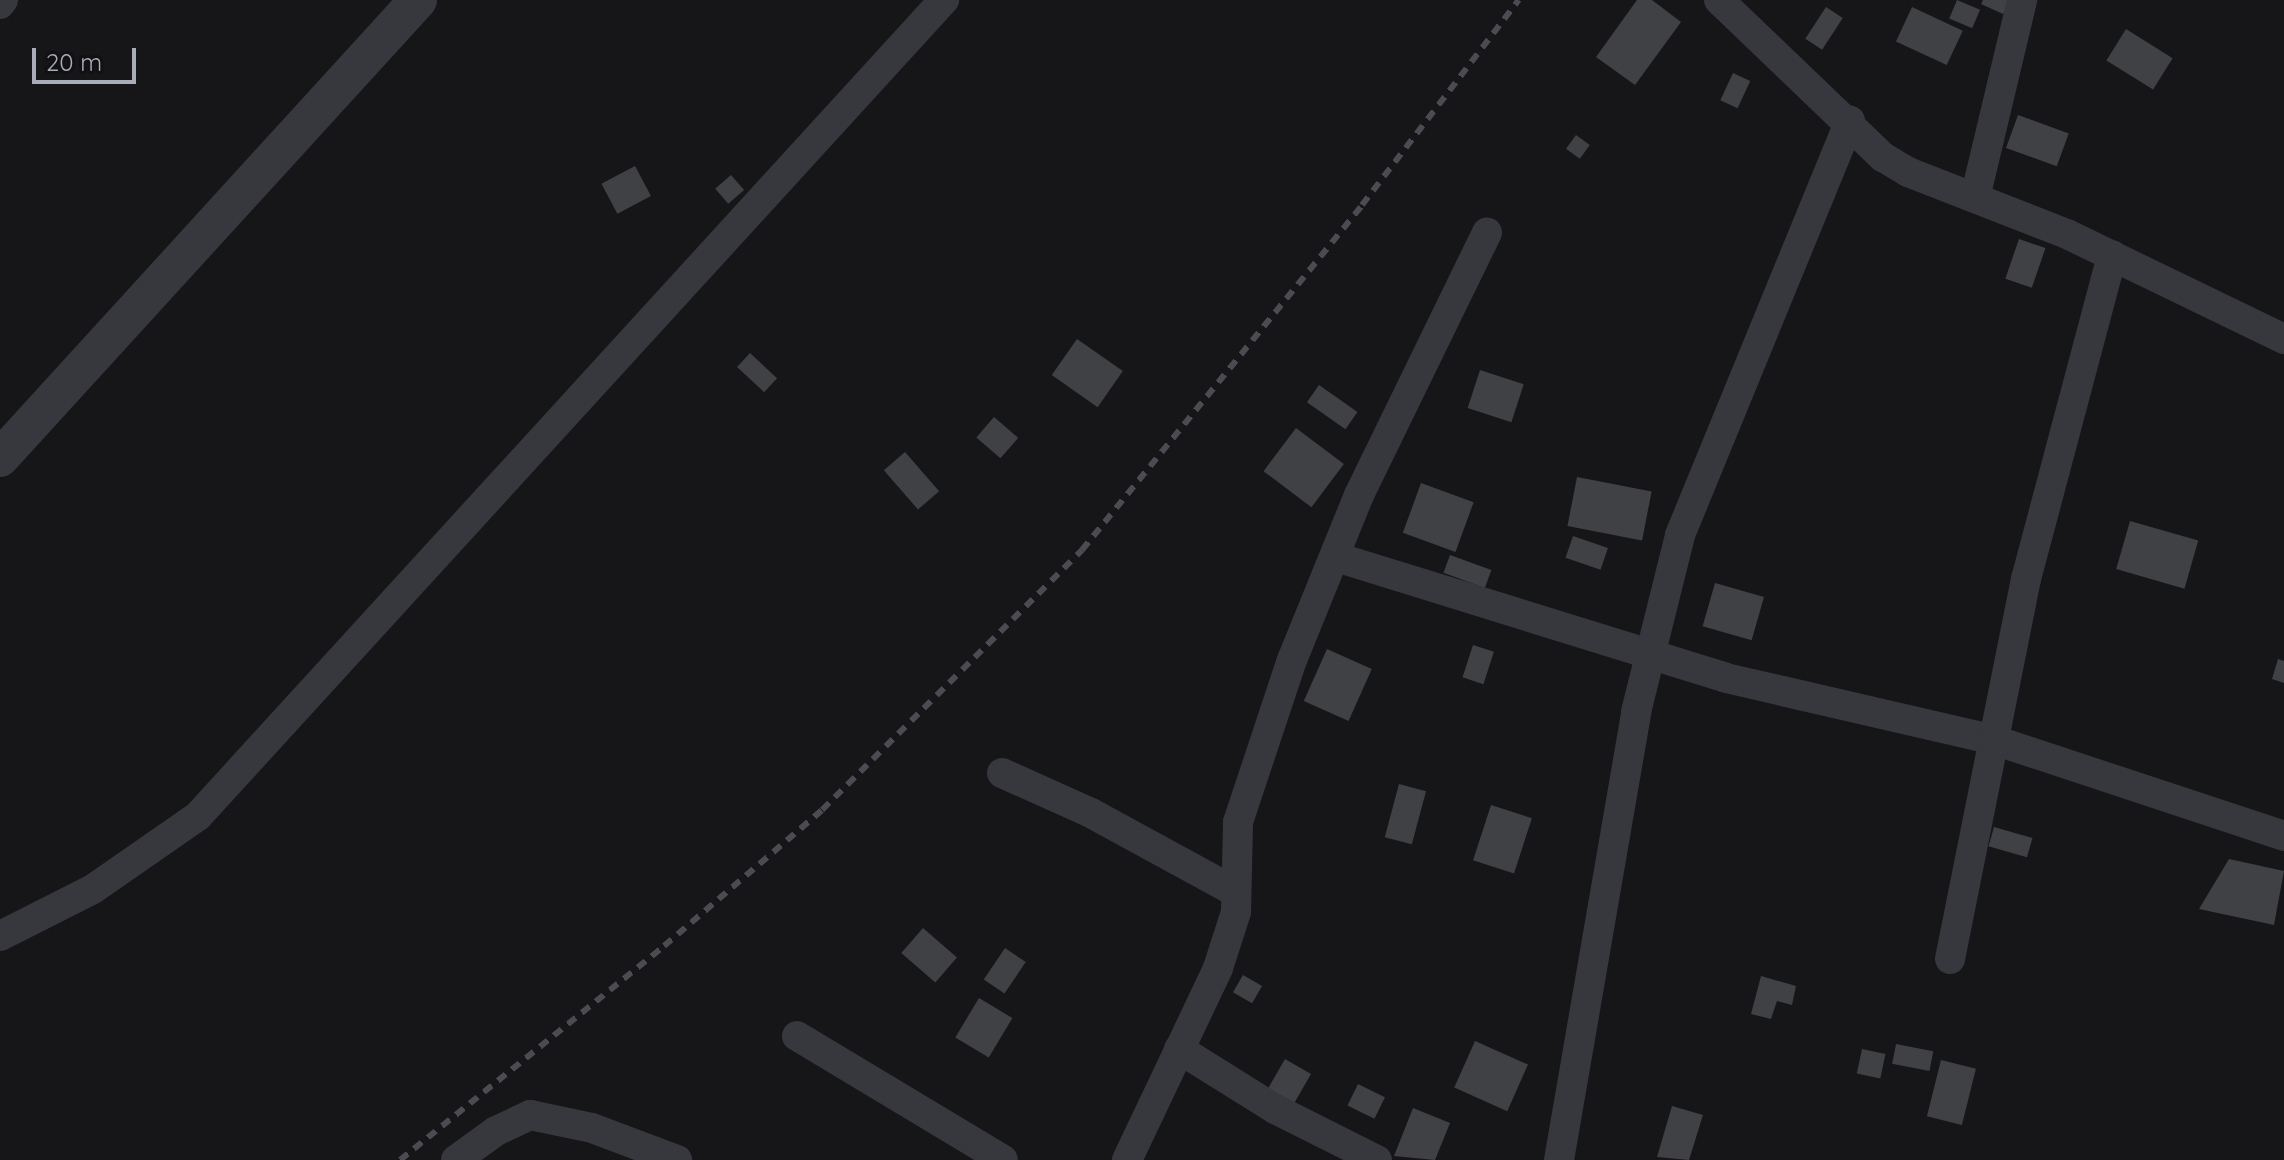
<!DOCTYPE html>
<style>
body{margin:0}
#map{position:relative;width:2284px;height:1160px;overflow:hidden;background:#161618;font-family:Quicksand,sans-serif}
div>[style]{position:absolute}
.building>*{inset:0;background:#404145;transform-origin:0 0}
.minor>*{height:30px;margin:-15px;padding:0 15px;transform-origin:15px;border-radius:15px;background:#37383d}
.tertiary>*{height:38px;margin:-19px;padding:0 19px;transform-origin:19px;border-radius:19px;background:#37383d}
.rail>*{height:6px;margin-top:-3px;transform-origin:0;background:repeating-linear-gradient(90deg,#4a4c52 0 10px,transparent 0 18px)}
span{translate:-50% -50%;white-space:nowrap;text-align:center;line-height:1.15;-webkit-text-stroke:6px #111113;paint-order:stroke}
.scale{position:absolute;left:32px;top:48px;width:104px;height:36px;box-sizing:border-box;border:4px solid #a8adb8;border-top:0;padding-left:10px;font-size:24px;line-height:28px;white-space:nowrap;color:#a8adb8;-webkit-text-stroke:6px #111113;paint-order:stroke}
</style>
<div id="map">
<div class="building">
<div style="clip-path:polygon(1637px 0,1652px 0,1681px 22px,1635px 85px,1596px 57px)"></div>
<div style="left:1957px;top:0;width:25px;height:20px;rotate:23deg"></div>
<div style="clip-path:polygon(1983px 0,2010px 0,2003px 14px,1981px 4px)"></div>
<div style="left:1826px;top:7px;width:20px;height:38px;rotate:33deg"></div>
<div style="left:1912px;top:7px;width:56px;height:38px;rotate:25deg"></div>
<div style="left:2126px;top:29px;width:55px;height:37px;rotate:32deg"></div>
<div style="left:1733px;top:73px;width:19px;height:30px;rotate:25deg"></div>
<div style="left:2018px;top:115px;width:54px;height:35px;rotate:20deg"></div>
<div style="left:1576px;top:135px;width:17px;height:17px;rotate:36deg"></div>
<div style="left:635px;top:166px;width:34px;height:38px;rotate:62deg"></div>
<div style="left:731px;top:175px;width:20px;height:21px;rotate:49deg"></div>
<div style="left:2019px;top:239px;width:28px;height:42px;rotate:19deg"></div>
<div style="left:1077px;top:339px;width:56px;height:44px;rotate:35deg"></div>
<div style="left:750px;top:353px;width:37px;height:19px;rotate:43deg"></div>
<div style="left:1480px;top:370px;width:46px;height:40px;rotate:18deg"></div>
<div style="left:1319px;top:385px;width:47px;height:21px;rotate:35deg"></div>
<div style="left:994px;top:417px;width:32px;height:27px;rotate:41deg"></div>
<div style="left:1296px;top:428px;width:60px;height:54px;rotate:37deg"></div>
<div style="left:905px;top:452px;width:52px;height:28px;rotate:49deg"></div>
<div style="left:1577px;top:477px;width:76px;height:50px;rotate:11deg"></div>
<div style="left:1421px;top:483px;width:56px;height:53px;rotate:20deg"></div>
<div style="left:2130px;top:521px;width:71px;height:50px;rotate:16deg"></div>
<div style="left:1573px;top:536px;width:37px;height:23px;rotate:19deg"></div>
<div style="left:1450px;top:555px;width:44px;height:19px;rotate:20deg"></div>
<div style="left:1715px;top:583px;width:51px;height:45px;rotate:16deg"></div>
<div style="left:1473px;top:645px;width:22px;height:34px;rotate:18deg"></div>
<div style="left:1327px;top:649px;width:49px;height:57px;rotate:24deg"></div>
<div style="clip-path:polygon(2278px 659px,2284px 661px,2284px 683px,2272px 679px)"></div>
<div style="left:1399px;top:784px;width:28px;height:55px;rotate:15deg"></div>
<div style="left:1491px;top:805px;width:43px;height:58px;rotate:18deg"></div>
<div style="left:1994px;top:827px;width:40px;height:20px;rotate:16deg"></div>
<div style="clip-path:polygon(2229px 859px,2284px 871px,2274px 925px,2199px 909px)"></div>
<div style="left:923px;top:928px;width:45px;height:33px;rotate:41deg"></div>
<div style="left:1005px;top:948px;width:25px;height:38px;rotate:34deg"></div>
<div style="left:1243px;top:975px;width:22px;height:20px;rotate:30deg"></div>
<div style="clip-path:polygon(1761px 976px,1796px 986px,1792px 1005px,1777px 1001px,1771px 1019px,1751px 1014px)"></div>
<div style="left:979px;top:998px;width:39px;height:46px;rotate:31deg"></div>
<div style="left:1475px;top:1041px;width:58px;height:51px;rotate:24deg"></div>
<div style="left:1896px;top:1044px;width:38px;height:20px;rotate:11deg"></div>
<div style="left:1862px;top:1049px;width:24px;height:25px;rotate:12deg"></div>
<div style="left:1285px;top:1059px;width:30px;height:40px;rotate:30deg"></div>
<div style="left:1941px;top:1060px;width:36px;height:58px;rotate:14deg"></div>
<div style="left:1358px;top:1084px;width:30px;height:24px;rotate:26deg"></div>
<div style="clip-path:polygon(1672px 1106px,1703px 1115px,1689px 1160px,1657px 1157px)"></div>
<div style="clip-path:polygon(1413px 1108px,1450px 1123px,1435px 1160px,1394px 1156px)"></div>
</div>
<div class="minor">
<div style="left:1719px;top:0;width:227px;rotate:43.8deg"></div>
<div style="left:1883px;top:157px;width:29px;rotate:31deg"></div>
<div style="left:1908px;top:172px;width:171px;rotate:21.3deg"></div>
<div style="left:2067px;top:234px;width:241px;rotate:25.8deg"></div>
<div style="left:0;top:4px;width:5px;rotate:-53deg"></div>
<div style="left:1975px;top:198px;width:204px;rotate:-76.6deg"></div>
<div style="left:1336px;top:557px;width:408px;rotate:17.2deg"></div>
<div style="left:1726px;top:678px;width:272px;rotate:13deg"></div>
<div style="left:1991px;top:739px;width:309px;rotate:18.3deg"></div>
<div style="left:1002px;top:773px;width:98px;rotate:24.2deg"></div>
<div style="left:1091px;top:813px;width:165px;rotate:28.6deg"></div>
<div style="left:0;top:936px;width:104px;rotate:-26.8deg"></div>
<div style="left:93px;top:889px;width:128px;rotate:-34.8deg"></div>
<div style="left:198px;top:816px;width:1106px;rotate:-47.57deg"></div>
<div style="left:1950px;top:959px;width:388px;rotate:-78.7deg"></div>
<div style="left:2026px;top:579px;width:335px;rotate:-75.1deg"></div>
<div style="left:797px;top:1036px;width:240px;rotate:31deg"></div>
<div style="left:1179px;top:1049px;width:113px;rotate:32deg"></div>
<div style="left:1275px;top:1109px;width:114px;rotate:26.6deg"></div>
<div style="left:456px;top:1160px;width:49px;rotate:-35.9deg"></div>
<div style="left:496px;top:1131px;width:38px;rotate:-25deg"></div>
<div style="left:530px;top:1115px;width:63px;rotate:11.8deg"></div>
<div style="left:592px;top:1128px;width:91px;rotate:20.6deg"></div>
<div style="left:1127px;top:1160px;width:212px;rotate:-64.6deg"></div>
<div style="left:1218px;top:968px;width:59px;rotate:-72.2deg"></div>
<div style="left:1236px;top:912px;width:90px;rotate:-88.7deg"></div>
<div style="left:1238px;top:822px;width:171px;rotate:-71.6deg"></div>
<div style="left:1292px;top:660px;width:178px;rotate:-67.9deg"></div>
<div style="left:1359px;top:495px;width:292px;rotate:-64deg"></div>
<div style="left:1559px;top:1160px;width:455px;rotate:-80.2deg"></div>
<div style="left:1636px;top:712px;width:182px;rotate:-76deg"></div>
<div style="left:1680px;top:535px;width:448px;rotate:-67.7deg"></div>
</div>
<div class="tertiary">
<div style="left:0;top:458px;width:620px;rotate:-47.61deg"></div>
</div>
<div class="rail">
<div style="left:400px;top:1160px;width:340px;rotate:-39deg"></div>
<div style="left:664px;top:946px;width:208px;rotate:-40.7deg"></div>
<div style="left:822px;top:810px;width:368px;rotate:-45deg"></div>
<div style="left:1082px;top:550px;width:444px;rotate:-50.9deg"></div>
<div style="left:1362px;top:205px;width:258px;rotate:-52.6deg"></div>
</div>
<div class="scale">20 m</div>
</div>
